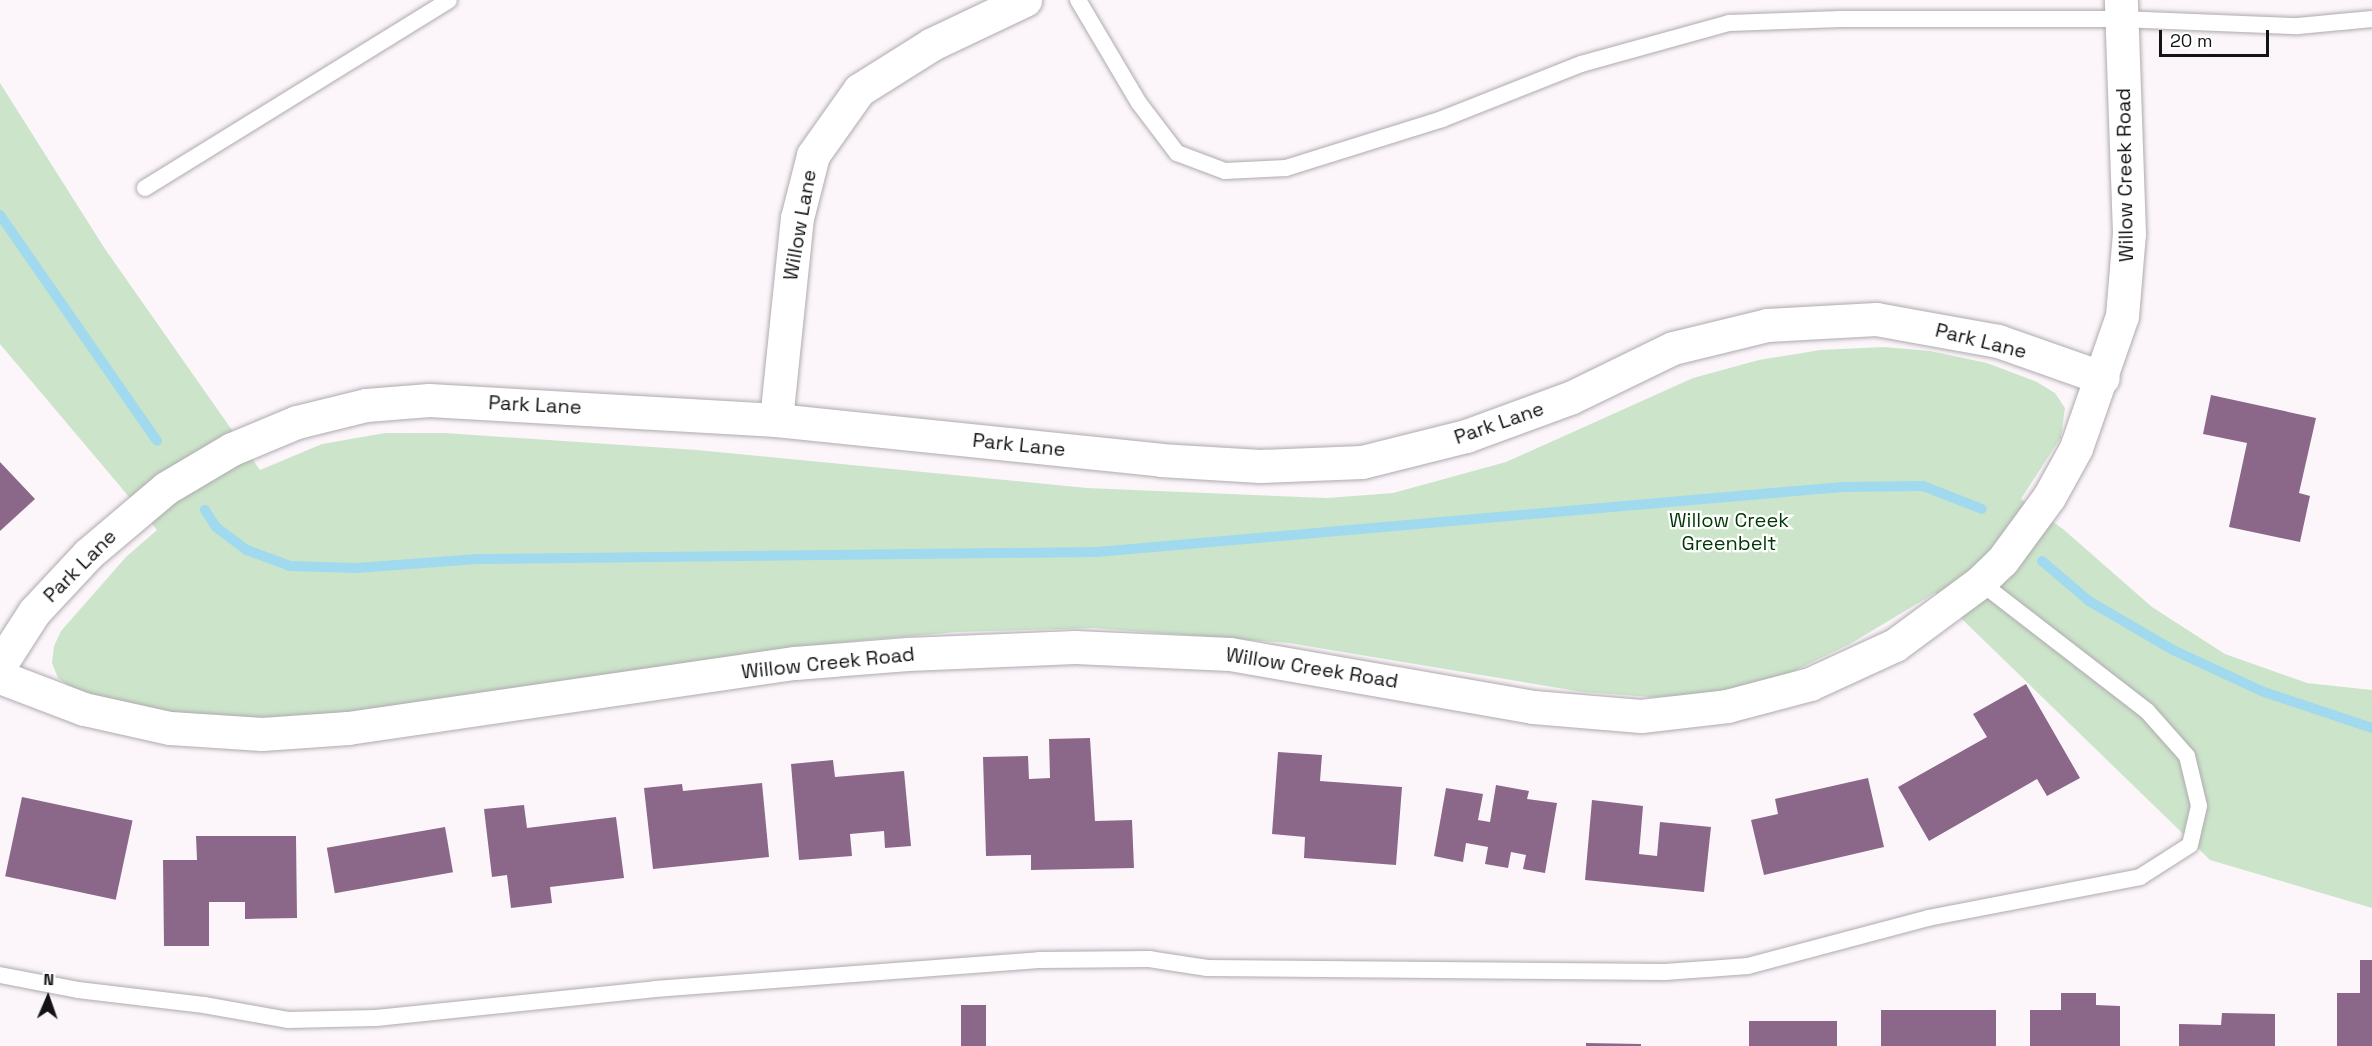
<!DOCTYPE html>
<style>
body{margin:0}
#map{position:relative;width:2372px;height:1046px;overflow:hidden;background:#fcf6fb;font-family:"Space Grotesk",sans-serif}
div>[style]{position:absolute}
.green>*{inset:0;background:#cce5ca}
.stream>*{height:10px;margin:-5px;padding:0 5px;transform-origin:5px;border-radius:5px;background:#a1daef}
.building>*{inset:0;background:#8b6889;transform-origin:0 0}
.roads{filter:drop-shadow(0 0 2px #afaaaf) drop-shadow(0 0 2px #afaaaf)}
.lane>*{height:16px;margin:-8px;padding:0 8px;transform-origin:8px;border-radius:8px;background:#fff}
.street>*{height:33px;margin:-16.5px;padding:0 16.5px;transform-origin:16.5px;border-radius:16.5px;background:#fff}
span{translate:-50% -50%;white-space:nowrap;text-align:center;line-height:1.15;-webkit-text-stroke:4.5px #fff;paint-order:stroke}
.street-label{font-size:20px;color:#141314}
.park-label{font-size:20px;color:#003805}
.north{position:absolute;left:18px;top:968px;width:60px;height:60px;-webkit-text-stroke:4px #fff;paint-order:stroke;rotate:2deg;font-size:16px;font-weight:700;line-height:24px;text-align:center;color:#141314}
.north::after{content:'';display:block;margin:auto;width:21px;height:27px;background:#141314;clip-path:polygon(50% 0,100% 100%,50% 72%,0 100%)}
.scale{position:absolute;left:2159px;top:30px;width:110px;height:27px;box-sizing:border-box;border:3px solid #141314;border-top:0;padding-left:8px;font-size:18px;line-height:21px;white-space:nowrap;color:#141314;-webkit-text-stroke:4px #fff;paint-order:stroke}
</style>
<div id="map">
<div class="green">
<div style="clip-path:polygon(0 83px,105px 249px,260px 470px,322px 444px,385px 433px,445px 433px,697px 450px,1087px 488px,1327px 498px,1393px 493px,1506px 462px,1693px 378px,1759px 360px,1820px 350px,1884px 347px,1930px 351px,1987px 363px,2037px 382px,2055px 393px,2065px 408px,2061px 437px,2021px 499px,2063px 529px,2152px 607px,2225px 654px,2307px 683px,2372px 690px,2372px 908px,2210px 860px,1935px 593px,1850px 644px,1777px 679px,1717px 695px,1651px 697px,1583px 692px,1289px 643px,1093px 628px,957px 632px,856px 641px,276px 722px,203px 718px,122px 705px,71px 687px,58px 678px,52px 663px,54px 646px,61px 631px,126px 557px,157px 530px,0 344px)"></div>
</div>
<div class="stream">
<div style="left:0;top:215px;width:275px;rotate:55.2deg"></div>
<div style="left:205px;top:510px;width:20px;rotate:57deg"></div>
<div style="left:216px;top:527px;width:39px;rotate:37deg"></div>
<div style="left:247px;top:550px;width:46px;rotate:20.4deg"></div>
<div style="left:290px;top:566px;width:66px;rotate:1.7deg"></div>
<div style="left:356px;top:568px;width:122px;rotate:-4.2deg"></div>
<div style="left:478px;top:559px;width:619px;rotate:-0.65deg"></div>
<div style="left:1097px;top:552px;width:748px;rotate:-4.99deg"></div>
<div style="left:1842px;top:487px;width:81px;rotate:-0.7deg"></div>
<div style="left:1923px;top:486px;width:63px;rotate:21.3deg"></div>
<div style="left:2042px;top:561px;width:62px;rotate:40.4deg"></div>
<div style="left:2089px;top:601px;width:97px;rotate:30.3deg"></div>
<div style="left:2173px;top:650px;width:100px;rotate:24.8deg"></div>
<div style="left:2264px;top:692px;width:114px;rotate:18.4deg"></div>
</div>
<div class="building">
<div style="clip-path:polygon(2211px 395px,2316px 418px,2299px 493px,2310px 496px,2300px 542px,2229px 527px,2247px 443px,2203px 434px)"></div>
<div style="clip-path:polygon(0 462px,35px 499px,0 531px)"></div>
<div style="clip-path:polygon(2026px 684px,2080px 778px,2047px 796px,2037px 779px,1929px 841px,1898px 787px,1987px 737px,1973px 714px)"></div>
<div style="clip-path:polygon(1090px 738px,1095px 821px,1132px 820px,1134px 868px,1031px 870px,1031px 855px,986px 856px,983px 757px,1028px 756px,1029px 779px,1050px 778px,1049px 739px)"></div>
<div style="clip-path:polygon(1278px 752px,1322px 755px,1320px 781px,1402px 787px,1396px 865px,1304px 858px,1305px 837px,1272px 834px)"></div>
<div style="clip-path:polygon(833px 760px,835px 777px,904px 771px,911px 846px,885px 848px,884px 831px,850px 834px,852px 856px,799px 860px,791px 764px)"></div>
<div style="clip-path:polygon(1868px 778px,1884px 847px,1764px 875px,1751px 820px,1778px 814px,1775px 799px)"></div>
<div style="clip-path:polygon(762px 783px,769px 857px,653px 869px,644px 788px,682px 784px,683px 791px)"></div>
<div style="clip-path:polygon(1496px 785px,1529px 791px,1527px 799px,1557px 803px,1545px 873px,1523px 869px,1526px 855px,1511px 852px,1508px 868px,1485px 864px,1488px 847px,1466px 843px,1463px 862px,1434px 856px,1446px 788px,1483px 794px,1478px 820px,1490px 822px)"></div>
<div style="left:22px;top:797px;width:113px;height:81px;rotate:12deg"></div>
<div style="clip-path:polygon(1592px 800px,1643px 806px,1639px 854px,1657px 856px,1660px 822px,1711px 827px,1704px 892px,1585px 880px)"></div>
<div style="clip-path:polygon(524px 805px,527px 828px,616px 817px,624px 878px,550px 887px,552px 903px,511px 908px,507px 875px,492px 877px,484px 809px)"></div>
<div style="left:445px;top:827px;width:46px;height:120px;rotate:80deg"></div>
<div style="clip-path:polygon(196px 836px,296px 836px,297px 918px,245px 919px,245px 902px,209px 902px,209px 946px,164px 946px,163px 860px,197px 860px)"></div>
<div style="clip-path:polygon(2360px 960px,2372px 960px,2372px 1046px,2337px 1046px,2337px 993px,2360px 993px)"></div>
<div style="clip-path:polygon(2061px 993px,2096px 993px,2096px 1005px,2120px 1006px,2120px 1046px,2030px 1046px,2030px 1010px,2061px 1010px)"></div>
<div style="left:961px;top:1005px;width:25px;height:41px"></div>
<div style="left:1996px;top:1010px;width:36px;height:115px;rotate:90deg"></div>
<div style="clip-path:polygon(2222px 1013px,2275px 1014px,2275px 1046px,2179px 1046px,2179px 1024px,2221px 1025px)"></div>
<div style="left:1749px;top:1021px;width:88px;height:25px"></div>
<div style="clip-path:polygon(1586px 1043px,1641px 1044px,1641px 1046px,1586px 1046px)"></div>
</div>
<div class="roads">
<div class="lane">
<div style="left:1078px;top:0;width:120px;rotate:59.4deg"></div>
<div style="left:1139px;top:103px;width:63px;rotate:52.8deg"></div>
<div style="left:1177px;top:153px;width:51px;rotate:20.6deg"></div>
<div style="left:1225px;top:171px;width:61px;rotate:-2.8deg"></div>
<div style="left:1286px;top:168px;width:164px;rotate:-17.4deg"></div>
<div style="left:1442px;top:119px;width:149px;rotate:-21.6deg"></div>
<div style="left:1581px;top:64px;width:154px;rotate:-15.5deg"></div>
<div style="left:1729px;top:23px;width:111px;rotate:-2.1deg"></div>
<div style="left:1840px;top:19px;width:280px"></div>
<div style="left:2120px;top:19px;width:178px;rotate:2.3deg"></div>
<div style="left:2298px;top:26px;width:74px;rotate:-5.4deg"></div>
<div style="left:145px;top:188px;width:357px;rotate:-31.7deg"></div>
<div style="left:0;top:975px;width:79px;rotate:10.9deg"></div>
<div style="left:78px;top:990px;width:127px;rotate:6.8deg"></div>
<div style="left:204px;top:1005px;width:85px;rotate:10.1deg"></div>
<div style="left:288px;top:1020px;width:88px;rotate:-1.3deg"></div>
<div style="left:376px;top:1018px;width:281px;rotate:-5.9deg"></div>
<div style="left:655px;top:989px;width:385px;rotate:-4.3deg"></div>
<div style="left:1039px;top:960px;width:110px;rotate:-0.5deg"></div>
<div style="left:1149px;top:959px;width:59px;rotate:8.8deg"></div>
<div style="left:1207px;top:968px;width:458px;rotate:0.5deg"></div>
<div style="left:1665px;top:972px;width:83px;rotate:-4.1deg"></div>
<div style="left:1748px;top:966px;width:186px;rotate:-14.9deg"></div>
<div style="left:1928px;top:918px;width:216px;rotate:-10.9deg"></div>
<div style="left:2140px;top:877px;width:59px;rotate:-32.6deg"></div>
<div style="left:2190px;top:845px;width:40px;rotate:-77deg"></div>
<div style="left:2199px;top:806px;width:51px;rotate:-103.5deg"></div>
<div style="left:2187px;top:756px;width:60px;rotate:-131.6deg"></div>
<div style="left:2147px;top:711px;width:211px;rotate:-142.3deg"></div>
</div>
<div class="street">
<div style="left:776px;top:420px;width:203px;rotate:-84.1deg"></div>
<div style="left:797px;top:218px;width:65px;rotate:-75.7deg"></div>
<div style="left:813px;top:155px;width:80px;rotate:-54.7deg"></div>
<div style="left:859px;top:90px;width:86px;rotate:-32.2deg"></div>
<div style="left:932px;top:44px;width:103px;rotate:-25.3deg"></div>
<div style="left:0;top:665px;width:63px;rotate:-57.3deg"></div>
<div style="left:34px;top:612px;width:79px;rotate:-47deg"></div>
<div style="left:88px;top:554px;width:102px;rotate:-40.2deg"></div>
<div style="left:166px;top:488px;width:77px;rotate:-30.6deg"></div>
<div style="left:232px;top:449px;width:70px;rotate:-22.6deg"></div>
<div style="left:297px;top:422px;width:71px;rotate:-13.8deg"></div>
<div style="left:366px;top:405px;width:63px;rotate:-4.5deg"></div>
<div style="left:429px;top:400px;width:348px;rotate:3.3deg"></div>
<div style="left:776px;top:420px;width:386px;rotate:5.9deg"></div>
<div style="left:1160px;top:460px;width:100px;rotate:3.4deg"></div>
<div style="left:1260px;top:466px;width:102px;rotate:-2.2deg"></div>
<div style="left:1362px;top:462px;width:107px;rotate:-14deg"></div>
<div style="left:1466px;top:436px;width:111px;rotate:-20.1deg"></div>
<div style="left:1570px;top:398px;width:114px;rotate:-25.9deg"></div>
<div style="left:1673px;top:348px;width:97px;rotate:-13.7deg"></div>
<div style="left:1767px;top:325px;width:109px;rotate:-3.2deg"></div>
<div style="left:1876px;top:319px;width:124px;rotate:10.2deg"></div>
<div style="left:1998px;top:341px;width:111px;rotate:19.4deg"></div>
<div style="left:0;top:677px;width:90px;rotate:20.9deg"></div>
<div style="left:84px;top:709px;width:88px;rotate:12.5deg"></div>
<div style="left:170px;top:728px;width:92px;rotate:3.7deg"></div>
<div style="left:262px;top:734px;width:86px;rotate:-4deg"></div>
<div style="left:348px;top:728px;width:452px;rotate:-8.3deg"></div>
<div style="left:795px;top:663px;width:113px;rotate:-4.6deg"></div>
<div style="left:908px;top:654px;width:167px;rotate:-2.4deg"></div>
<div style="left:1075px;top:647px;width:155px;rotate:2.6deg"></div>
<div style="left:1230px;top:654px;width:308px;rotate:9.9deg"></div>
<div style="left:1533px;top:707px;width:108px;rotate:4.8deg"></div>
<div style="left:1641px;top:716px;width:87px;rotate:-6.6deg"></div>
<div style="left:1727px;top:706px;width:86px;rotate:-14.8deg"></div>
<div style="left:1810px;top:684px;width:94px;rotate:-24.6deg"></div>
<div style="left:1895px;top:645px;width:106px;rotate:-36.5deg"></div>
<div style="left:1980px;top:582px;width:30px;rotate:-44deg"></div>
<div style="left:2002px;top:561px;width:79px;rotate:-53.7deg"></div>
<div style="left:2049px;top:497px;width:56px;rotate:-61.1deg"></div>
<div style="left:2076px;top:448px;width:140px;rotate:-70.8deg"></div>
<div style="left:2122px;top:316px;width:83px;rotate:-85.2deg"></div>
<div style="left:2129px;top:233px;width:233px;rotate:-92deg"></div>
</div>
</div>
<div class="street-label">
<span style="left:2125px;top:175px;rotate:-91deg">Willow Creek Road</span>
<span style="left:800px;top:225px;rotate:-80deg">Willow Lane</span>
<span style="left:1981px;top:341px;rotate:14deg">Park Lane</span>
<span style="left:535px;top:405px;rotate:3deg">Park Lane</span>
<span style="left:1499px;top:423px;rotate:-19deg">Park Lane</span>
<span style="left:1019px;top:445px;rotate:6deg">Park Lane</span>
<span style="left:80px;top:566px;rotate:-45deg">Park Lane</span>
<span style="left:828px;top:663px;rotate:-6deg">Willow Creek Road</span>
<span style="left:1312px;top:668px;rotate:9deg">Willow Creek Road</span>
</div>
<div class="park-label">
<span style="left:1729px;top:532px">Willow Creek<br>Greenbelt</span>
</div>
<div class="north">N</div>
<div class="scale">20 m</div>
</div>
